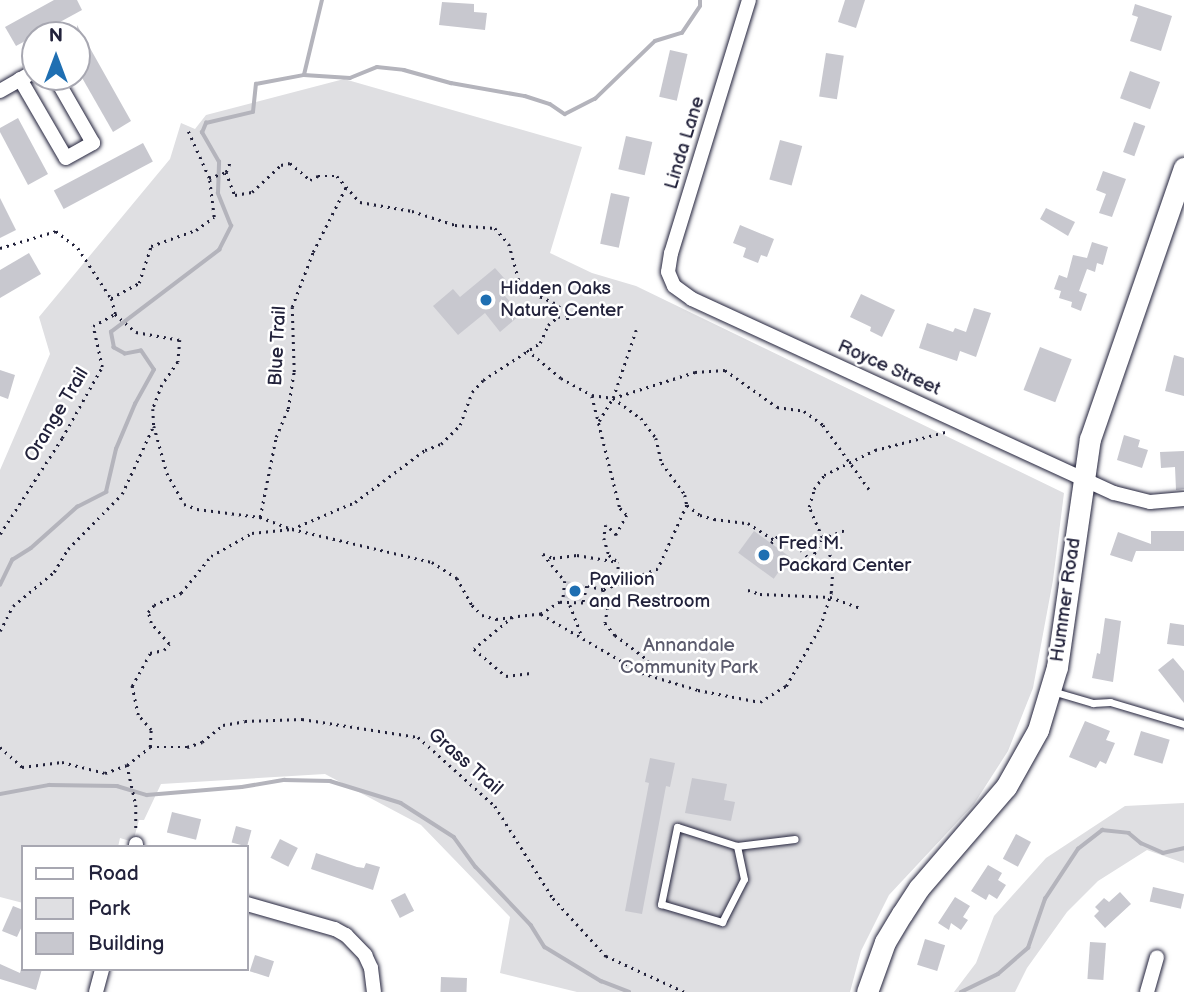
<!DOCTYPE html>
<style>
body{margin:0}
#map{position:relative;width:1184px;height:992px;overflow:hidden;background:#fff;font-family:"Balsamiq Sans",sans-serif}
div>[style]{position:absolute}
.green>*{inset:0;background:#dfdfe2}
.stream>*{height:3.5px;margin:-1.75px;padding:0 1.75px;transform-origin:1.75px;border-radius:1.75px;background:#b4b4bc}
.building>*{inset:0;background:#c8c8cf;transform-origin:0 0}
.path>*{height:2.5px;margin-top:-1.25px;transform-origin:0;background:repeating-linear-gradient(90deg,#22223b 0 2px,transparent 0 7px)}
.roads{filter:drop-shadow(0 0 2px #22223b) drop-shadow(0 0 2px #22223b)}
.service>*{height:7px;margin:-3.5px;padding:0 3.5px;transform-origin:3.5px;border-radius:3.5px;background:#fff}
.minor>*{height:14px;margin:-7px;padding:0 7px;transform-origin:7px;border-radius:7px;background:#fff}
.secondary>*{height:21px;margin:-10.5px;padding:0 10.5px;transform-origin:10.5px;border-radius:10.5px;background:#fff}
.dots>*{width:19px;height:19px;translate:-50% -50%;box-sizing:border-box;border:4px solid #fff;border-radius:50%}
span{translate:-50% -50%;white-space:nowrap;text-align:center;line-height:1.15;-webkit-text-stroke:5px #fff;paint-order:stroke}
.street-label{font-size:19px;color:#22223b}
.poi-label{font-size:19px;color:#22223b}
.left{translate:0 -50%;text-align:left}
.park-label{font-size:19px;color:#5b5b6d}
.legend{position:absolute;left:21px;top:845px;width:228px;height:126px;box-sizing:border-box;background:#fff;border:2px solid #a7a7b1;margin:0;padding:9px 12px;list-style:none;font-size:21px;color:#22223b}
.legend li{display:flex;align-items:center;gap:14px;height:35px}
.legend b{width:35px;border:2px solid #a7a7b1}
.north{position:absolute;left:21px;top:21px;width:70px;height:70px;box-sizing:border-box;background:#fff;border:2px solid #a7a7b1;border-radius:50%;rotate:0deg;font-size:19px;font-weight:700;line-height:28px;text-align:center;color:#22223b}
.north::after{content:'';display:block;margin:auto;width:24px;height:32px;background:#1f6fb2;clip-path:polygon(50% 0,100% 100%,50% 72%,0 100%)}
</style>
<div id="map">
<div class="green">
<div style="clip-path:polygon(344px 79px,582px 147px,550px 253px,592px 273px,636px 286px,1064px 493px,1053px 580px,1033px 688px,1008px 751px,974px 804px,889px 895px,861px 951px,850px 992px,577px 992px,500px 973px,510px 917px,421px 825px,325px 774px,161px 784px,144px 820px,139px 820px,133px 842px,120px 838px,118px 847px,23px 847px,23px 903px,0 897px,0 470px,50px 354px,39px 317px,170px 159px,181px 123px,195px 129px,206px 115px)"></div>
<div style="clip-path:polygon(1184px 803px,1184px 863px,1147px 850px,1098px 881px,1067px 912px,1027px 968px,1015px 992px,954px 992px,976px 963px,994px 916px,1046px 858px,1125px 806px)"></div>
</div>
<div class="stream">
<div style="left:304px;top:75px;width:46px;rotate:3.7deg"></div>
<div style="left:350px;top:78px;width:29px;rotate:-22deg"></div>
<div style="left:377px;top:67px;width:27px;rotate:6deg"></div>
<div style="left:404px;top:70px;width:49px;rotate:15.5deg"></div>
<div style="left:451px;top:83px;width:75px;rotate:10deg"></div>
<div style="left:525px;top:96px;width:26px;rotate:18deg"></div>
<div style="left:550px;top:104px;width:18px;rotate:34deg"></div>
<div style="left:565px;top:114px;width:34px;rotate:-27deg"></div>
<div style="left:595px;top:99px;width:83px;rotate:-44deg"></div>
<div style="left:655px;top:41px;width:28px;rotate:-17deg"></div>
<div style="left:682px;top:33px;width:32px;rotate:-56deg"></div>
<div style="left:700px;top:6px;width:6px;rotate:-90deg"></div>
<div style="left:0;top:585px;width:28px;rotate:-64deg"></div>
<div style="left:12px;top:560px;width:22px;rotate:-32deg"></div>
<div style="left:31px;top:548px;width:62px;rotate:-41.7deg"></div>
<div style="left:77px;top:507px;width:33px;rotate:-27deg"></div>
<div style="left:106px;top:492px;width:44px;rotate:-76.9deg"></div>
<div style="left:116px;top:449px;width:49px;rotate:-67.1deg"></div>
<div style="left:135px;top:404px;width:39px;rotate:-61deg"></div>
<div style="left:154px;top:370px;width:23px;rotate:-124deg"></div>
<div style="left:141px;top:351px;width:16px;rotate:169deg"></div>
<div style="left:125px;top:354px;width:13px;rotate:-151deg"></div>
<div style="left:114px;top:348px;width:16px;rotate:-101deg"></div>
<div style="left:111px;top:332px;width:136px;rotate:-37.2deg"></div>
<div style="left:219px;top:250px;width:27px;rotate:-63deg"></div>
<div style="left:231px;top:226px;width:35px;rotate:-112deg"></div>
<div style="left:218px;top:193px;width:31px;rotate:-88deg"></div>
<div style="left:219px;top:162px;width:34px;rotate:-120deg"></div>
<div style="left:202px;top:133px;width:11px;rotate:-68deg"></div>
<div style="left:206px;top:123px;width:48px;rotate:-13.2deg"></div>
<div style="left:253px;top:112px;width:28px;rotate:-84deg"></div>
<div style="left:256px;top:84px;width:49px;rotate:-10.6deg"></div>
<div style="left:304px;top:75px;width:77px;rotate:-76.5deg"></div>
<div style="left:0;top:794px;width:50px;rotate:-10.4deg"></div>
<div style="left:49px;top:785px;width:68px;rotate:0.8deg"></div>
<div style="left:117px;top:786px;width:31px;rotate:17deg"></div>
<div style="left:147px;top:795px;width:95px;rotate:-4.8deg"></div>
<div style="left:242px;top:787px;width:43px;rotate:-9.5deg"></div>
<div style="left:284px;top:780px;width:46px;rotate:1.2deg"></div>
<div style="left:330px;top:781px;width:74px;rotate:17.2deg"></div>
<div style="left:401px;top:803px;width:63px;rotate:32.7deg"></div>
<div style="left:454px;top:837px;width:37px;rotate:54deg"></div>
<div style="left:476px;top:867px;width:80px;rotate:46.5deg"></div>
<div style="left:531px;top:925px;width:26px;rotate:58deg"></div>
<div style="left:545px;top:947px;width:66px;rotate:31.3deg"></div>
<div style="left:601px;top:981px;width:30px;rotate:21deg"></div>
<div style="left:961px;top:992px;width:41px;rotate:-25.9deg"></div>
<div style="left:998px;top:974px;width:40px;rotate:-41deg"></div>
<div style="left:1028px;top:948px;width:52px;rotate:-70.9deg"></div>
<div style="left:1045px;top:899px;width:60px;rotate:-56.6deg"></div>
<div style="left:1078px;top:849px;width:31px;rotate:-38deg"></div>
<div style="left:1102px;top:830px;width:27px;rotate:6deg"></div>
<div style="left:1129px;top:833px;width:16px;rotate:40deg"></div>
<div style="left:1141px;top:843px;width:24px;rotate:24deg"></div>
<div style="left:1163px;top:853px;width:22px;rotate:-13deg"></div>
</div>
<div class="building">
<div style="clip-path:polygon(54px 0,77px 0,82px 10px,16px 46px,5px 27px)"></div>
<div style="clip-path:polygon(845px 0,865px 0,856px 28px,838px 22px)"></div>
<div style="clip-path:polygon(442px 2px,474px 4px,474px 12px,487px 13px,485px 30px,439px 25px)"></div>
<div style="clip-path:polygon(1135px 4px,1172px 16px,1161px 51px,1130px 41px,1138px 17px,1132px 15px)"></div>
<div style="clip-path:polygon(77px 25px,131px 121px,113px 132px,77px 69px)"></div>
<div style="left:670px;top:50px;width:18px;height:48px;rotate:13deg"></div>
<div style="left:826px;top:53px;width:18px;height:44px;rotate:9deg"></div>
<div style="left:1130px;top:71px;width:32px;height:29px;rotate:20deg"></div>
<div style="clip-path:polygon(18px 118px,48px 174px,28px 185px,0 132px,0 128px)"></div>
<div style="left:1134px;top:122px;width:12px;height:32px;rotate:20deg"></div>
<div style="left:626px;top:136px;width:27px;height:34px;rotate:13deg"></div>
<div style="left:780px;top:140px;width:23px;height:41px;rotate:15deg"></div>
<div style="left:143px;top:143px;width:21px;height:101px;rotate:62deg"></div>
<div style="clip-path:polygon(1103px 171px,1126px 179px,1112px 217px,1099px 213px,1106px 194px,1096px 190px)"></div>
<div style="left:611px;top:193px;width:19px;height:52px;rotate:12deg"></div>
<div style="clip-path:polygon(0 198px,16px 230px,0 238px)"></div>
<div style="clip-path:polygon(1046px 208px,1075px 222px,1068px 236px,1040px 219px)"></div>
<div style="clip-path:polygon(740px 225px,774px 239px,767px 257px,761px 255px,758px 263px,743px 257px,746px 248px,733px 243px)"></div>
<div style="clip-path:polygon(1092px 242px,1108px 247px,1103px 265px,1097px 263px,1095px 272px,1087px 269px,1079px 291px,1087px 294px,1081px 311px,1071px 307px,1072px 302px,1059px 298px,1061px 291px,1054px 289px,1059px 275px,1067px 278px,1073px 255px,1087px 258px)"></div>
<div style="clip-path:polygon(29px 253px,41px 274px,0 298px,0 270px)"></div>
<div style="clip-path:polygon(495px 268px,513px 288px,504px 295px,521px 314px,500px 332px,485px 313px,458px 335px,433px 306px,453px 289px,460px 297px)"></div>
<div style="clip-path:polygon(861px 294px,895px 310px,882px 337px,870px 331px,871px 327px,850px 317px)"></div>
<div style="clip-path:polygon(974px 308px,991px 313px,976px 357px,960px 351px,957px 361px,919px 348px,927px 323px,953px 332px,955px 328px,966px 332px)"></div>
<div style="left:1040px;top:347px;width:34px;height:46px;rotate:21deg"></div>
<div style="clip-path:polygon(1174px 355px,1184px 358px,1184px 396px,1165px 391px)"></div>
<div style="clip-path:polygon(0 370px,15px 375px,8px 399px,0 396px)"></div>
<div style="clip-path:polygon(1124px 435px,1140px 440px,1138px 447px,1148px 450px,1142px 468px,1117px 460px)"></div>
<div style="clip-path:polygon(1184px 451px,1184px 489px,1176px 490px,1175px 467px,1161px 468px,1160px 452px)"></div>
<div style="left:754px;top:531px;width:44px;height:27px;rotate:36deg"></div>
<div style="clip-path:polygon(1151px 531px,1184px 531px,1184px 551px,1136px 551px,1132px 562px,1110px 555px,1118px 532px,1151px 544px)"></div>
<div style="left:567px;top:581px;width:18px;height:17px;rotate:13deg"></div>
<div style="clip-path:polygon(1105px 618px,1121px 621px,1113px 682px,1092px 678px,1097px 653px,1100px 654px)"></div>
<div style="clip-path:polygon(1170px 623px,1184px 625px,1184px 646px,1167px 644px)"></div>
<div style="clip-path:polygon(1173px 658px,1184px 671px,1184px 703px,1158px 670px)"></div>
<div style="clip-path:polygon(1085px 721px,1110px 731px,1106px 740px,1115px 743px,1106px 764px,1100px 761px,1096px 768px,1069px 757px)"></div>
<div style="left:1141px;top:731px;width:30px;height:25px;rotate:17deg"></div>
<div style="clip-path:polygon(650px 758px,675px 763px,670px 787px,666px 786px,642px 914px,625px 911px,649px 783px,645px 782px)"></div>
<div style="clip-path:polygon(692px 778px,727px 784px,724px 800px,735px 802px,731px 821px,685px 813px)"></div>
<div style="left:172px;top:812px;width:30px;height:21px;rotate:14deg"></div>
<div style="left:236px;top:826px;width:16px;height:17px;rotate:15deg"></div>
<div style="left:1016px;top:834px;width:17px;height:28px;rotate:28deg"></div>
<div style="left:280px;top:839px;width:20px;height:21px;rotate:27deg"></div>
<div style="clip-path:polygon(316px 853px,357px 867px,364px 868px,366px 863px,380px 867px,373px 890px,311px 869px)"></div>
<div style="clip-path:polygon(988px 865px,1002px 873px,998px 880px,1006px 885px,997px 899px,989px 894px,986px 900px,971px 891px)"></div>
<div style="left:1153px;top:887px;width:32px;height:15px;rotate:13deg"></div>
<div style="clip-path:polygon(1120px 892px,1131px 904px,1105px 928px,1094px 916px,1099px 911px,1095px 907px,1104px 898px,1109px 902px)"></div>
<div style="left:405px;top:893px;width:20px;height:16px;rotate:63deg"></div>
<div style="clip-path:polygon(955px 897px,970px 906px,963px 917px,968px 920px,961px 930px,951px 923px,949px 930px,938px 923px)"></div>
<div style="clip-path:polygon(13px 906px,23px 910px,23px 924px,17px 937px,2px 931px)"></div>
<div style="left:925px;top:939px;width:21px;height:27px;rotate:17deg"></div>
<div style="left:1090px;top:942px;width:16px;height:37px;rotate:4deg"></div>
<div style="left:255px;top:955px;width:20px;height:17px;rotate:18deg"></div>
<div style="clip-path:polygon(0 964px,20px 973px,21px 969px,42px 969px,36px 990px,0 979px)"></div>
<div style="left:441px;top:977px;width:26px;height:15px;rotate:2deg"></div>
</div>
<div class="path">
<div style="left:226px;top:172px;width:25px;rotate:69deg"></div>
<div style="left:235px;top:195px;width:17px;rotate:-10deg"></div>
<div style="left:252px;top:192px;width:40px;rotate:-43deg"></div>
<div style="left:281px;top:165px;width:9px;rotate:-13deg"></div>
<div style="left:290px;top:163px;width:26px;rotate:40deg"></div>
<div style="left:310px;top:180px;width:9px;rotate:-27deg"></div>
<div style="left:318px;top:176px;width:19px"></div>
<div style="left:337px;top:176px;width:35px;rotate:49deg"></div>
<div style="left:360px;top:202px;width:53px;rotate:9.8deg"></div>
<div style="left:412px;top:211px;width:45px;rotate:18deg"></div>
<div style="left:455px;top:225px;width:40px;rotate:4.3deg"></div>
<div style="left:495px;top:228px;width:21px;rotate:49deg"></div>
<div style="left:509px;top:244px;width:46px;rotate:74.7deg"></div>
<div style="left:226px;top:172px;width:11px;rotate:-68deg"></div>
<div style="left:209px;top:178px;width:18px;rotate:-19deg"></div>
<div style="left:0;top:248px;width:59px;rotate:-16.9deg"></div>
<div style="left:56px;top:231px;width:28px;rotate:38deg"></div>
<div style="left:78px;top:248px;width:60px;rotate:56.6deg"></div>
<div style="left:512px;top:289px;width:9px;rotate:-6deg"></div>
<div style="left:521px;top:288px;width:35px;rotate:24deg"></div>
<div style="left:553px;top:302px;width:15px;rotate:37deg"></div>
<div style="left:565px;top:311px;width:12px;rotate:70deg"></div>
<div style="left:115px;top:314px;width:28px;rotate:41deg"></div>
<div style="left:136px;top:332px;width:45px;rotate:10.3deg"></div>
<div style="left:180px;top:340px;width:22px;rotate:95deg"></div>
<div style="left:178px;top:362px;width:28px;rotate:125deg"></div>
<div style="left:162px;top:385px;width:26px;rotate:111deg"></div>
<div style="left:153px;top:409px;width:17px;rotate:87deg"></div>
<div style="left:154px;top:426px;width:49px;rotate:74.5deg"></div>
<div style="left:167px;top:473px;width:35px;rotate:61deg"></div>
<div style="left:184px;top:504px;width:14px;rotate:21deg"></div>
<div style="left:197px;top:509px;width:64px;rotate:7.2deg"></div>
<div style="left:260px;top:517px;width:34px;rotate:21deg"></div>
<div style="left:292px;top:529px;width:69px;rotate:-23.2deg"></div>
<div style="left:355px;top:502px;width:87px;rotate:-36.6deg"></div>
<div style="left:425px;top:450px;width:17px;rotate:-21deg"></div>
<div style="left:441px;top:444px;width:27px;rotate:-45deg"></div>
<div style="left:460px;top:425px;width:35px;rotate:-70deg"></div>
<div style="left:472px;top:392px;width:16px;rotate:-47deg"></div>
<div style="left:483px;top:380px;width:68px;rotate:-33deg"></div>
<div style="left:540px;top:343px;width:20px;rotate:-66deg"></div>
<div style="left:548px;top:325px;width:13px;rotate:-39deg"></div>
<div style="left:558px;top:317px;width:8px;rotate:-14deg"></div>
<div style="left:527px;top:350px;width:44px;rotate:39.5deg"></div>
<div style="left:561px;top:378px;width:35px;rotate:29deg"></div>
<div style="left:592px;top:395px;width:21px;rotate:8deg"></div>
<div style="left:613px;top:398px;width:34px;rotate:36deg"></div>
<div style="left:641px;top:418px;width:25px;rotate:53deg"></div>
<div style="left:656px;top:438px;width:26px;rotate:77deg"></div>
<div style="left:662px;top:463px;width:39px;rotate:54deg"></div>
<div style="left:685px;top:495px;width:10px;rotate:79deg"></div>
<div style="left:687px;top:505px;width:70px;rotate:114.4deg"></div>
<div style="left:658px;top:569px;width:59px;rotate:159.1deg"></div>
<div style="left:603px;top:590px;width:16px;rotate:-166deg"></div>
<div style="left:587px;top:586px;width:17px;rotate:103deg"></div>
<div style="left:583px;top:603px;width:23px;rotate:-178deg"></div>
<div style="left:560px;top:602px;width:22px;rotate:148deg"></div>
<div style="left:541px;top:614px;width:28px;rotate:174deg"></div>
<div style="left:513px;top:617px;width:50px;rotate:140.6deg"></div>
<div style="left:474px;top:649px;width:42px;rotate:40.2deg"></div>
<div style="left:506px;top:676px;width:25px;rotate:-7deg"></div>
<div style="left:592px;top:396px;width:115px;rotate:76deg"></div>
<div style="left:620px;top:508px;width:10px;rotate:45deg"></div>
<div style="left:627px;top:515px;width:23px;rotate:119deg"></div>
<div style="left:616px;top:535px;width:14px;rotate:-135deg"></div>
<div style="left:606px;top:525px;width:13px;rotate:99deg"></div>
<div style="left:604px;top:538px;width:18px;rotate:74deg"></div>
<div style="left:609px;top:555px;width:11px;rotate:38deg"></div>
<div style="left:613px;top:398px;width:86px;rotate:-17.6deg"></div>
<div style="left:695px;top:372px;width:30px;rotate:-4deg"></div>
<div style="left:725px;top:370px;width:64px;rotate:35.4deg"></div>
<div style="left:777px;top:407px;width:27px;rotate:8deg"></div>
<div style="left:804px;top:411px;width:24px;rotate:36deg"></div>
<div style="left:823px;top:425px;width:79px;rotate:54.3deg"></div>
<div style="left:599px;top:421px;width:27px;rotate:-59deg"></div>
<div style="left:613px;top:398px;width:72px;rotate:-71.3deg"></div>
<div style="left:687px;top:505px;width:16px;rotate:38deg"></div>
<div style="left:700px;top:515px;width:15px;rotate:16deg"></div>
<div style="left:714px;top:519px;width:34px;rotate:7deg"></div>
<div style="left:748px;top:523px;width:31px;rotate:33deg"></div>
<div style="left:260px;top:517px;width:82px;rotate:-78.7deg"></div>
<div style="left:276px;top:437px;width:30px;rotate:-67deg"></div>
<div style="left:288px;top:409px;width:37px;rotate:-81deg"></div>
<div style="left:294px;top:372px;width:65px;rotate:-91.8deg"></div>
<div style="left:292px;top:307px;width:59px;rotate:-69.1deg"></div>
<div style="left:313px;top:252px;width:75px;rotate:-63.1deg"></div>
<div style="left:0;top:534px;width:114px;rotate:-57.1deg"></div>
<div style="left:62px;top:438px;width:81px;rotate:-60.6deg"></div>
<div style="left:102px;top:367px;width:42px;rotate:-102.4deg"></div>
<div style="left:93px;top:326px;width:25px;rotate:-29deg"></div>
<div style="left:115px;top:314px;width:16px;rotate:-104deg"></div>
<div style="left:111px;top:298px;width:32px;rotate:-28deg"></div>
<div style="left:139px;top:283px;width:39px;rotate:-72deg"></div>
<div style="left:151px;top:246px;width:48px;rotate:-19.6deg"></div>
<div style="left:196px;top:230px;width:22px;rotate:-36deg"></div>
<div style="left:214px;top:217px;width:39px;rotate:-97deg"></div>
<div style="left:209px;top:178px;width:51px;rotate:-114.1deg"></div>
<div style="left:771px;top:543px;width:11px;rotate:-45deg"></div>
<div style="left:779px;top:535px;width:18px;rotate:27deg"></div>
<div style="left:795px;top:543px;width:14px"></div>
<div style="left:809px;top:543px;width:41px;rotate:-19.7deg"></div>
<div style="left:796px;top:545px;width:21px;rotate:45deg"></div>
<div style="left:811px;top:560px;width:22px;rotate:-63deg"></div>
<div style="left:543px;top:554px;width:11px;rotate:22deg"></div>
<div style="left:553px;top:558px;width:24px;rotate:-7deg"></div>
<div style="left:577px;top:555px;width:42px;rotate:9.7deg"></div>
<div style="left:543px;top:554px;width:35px;rotate:51deg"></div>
<div style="left:565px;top:581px;width:20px;rotate:96deg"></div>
<div style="left:617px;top:583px;width:21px;rotate:-87deg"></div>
<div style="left:603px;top:590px;width:19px;rotate:74deg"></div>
<div style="left:608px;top:608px;width:15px;rotate:101deg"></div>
<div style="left:605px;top:623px;width:16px;rotate:50deg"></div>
<div style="left:615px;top:635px;width:41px;rotate:37.1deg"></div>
<div style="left:648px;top:660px;width:16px;rotate:79deg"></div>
<div style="left:748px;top:590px;width:13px;rotate:18deg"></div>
<div style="left:760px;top:594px;width:70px;rotate:2.5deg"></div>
<div style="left:830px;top:597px;width:32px;rotate:20deg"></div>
<div style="left:570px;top:605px;width:34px;rotate:69deg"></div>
<div style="left:541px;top:614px;width:117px;rotate:30.3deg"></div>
<div style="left:642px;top:673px;width:59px;rotate:16.9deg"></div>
<div style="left:698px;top:690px;width:63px;rotate:11deg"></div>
<div style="left:760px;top:702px;width:31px;rotate:-32deg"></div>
<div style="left:786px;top:686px;width:68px;rotate:-60deg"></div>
<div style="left:820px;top:627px;width:36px;rotate:-72deg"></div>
<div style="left:831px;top:593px;width:30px;rotate:-86deg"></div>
<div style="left:833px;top:563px;width:61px;rotate:-113.2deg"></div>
<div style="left:809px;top:507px;width:19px;rotate:-74deg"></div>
<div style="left:814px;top:489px;width:17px;rotate:-54deg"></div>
<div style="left:824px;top:475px;width:57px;rotate:-26.1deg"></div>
<div style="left:875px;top:450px;width:76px;rotate:-14.4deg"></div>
<div style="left:0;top:631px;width:28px;rotate:-63deg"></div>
<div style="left:13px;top:606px;width:53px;rotate:-39.7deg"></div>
<div style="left:54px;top:572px;width:27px;rotate:-59deg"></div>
<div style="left:68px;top:549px;width:77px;rotate:-45.5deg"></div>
<div style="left:122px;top:494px;width:74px;rotate:-65.2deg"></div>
<div style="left:0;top:747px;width:30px;rotate:42deg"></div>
<div style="left:22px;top:767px;width:40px;rotate:-7.1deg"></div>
<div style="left:62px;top:762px;width:44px;rotate:14.3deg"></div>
<div style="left:105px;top:773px;width:23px;rotate:-20deg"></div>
<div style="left:127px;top:765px;width:29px;rotate:-38deg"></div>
<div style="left:150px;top:747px;width:17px;rotate:-87deg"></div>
<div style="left:151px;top:730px;width:20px;rotate:-131deg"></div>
<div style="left:138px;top:715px;width:30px;rotate:-102deg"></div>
<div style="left:132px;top:686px;width:38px;rotate:-61deg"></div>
<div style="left:150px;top:653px;width:14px;rotate:-12deg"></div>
<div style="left:164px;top:650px;width:8px;rotate:-50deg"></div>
<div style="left:169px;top:644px;width:28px;rotate:-131deg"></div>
<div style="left:151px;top:623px;width:11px;rotate:-105deg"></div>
<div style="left:148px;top:612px;width:9px;rotate:-49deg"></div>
<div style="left:154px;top:605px;width:30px;rotate:-24deg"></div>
<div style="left:181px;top:593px;width:48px;rotate:-51deg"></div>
<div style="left:211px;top:556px;width:47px;rotate:-29.3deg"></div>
<div style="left:252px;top:533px;width:40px;rotate:-5.7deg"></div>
<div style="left:292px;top:529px;width:144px;rotate:13.3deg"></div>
<div style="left:432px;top:562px;width:30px;rotate:33deg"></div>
<div style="left:457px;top:578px;width:31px;rotate:61deg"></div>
<div style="left:472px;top:605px;width:14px;rotate:45deg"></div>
<div style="left:482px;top:615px;width:15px;rotate:16deg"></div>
<div style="left:496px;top:619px;width:17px;rotate:-7deg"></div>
<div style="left:150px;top:747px;width:37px"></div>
<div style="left:187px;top:747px;width:16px;rotate:-18deg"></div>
<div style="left:202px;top:742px;width:27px;rotate:-39deg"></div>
<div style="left:223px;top:725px;width:22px;rotate:-10deg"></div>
<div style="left:245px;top:721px;width:57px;rotate:-2deg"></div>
<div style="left:302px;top:719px;width:117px;rotate:8.8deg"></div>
<div style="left:418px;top:737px;width:103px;rotate:41.9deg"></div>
<div style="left:495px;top:806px;width:109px;rotate:57.8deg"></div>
<div style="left:553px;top:898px;width:79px;rotate:47.6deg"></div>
<div style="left:606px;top:956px;width:87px;rotate:24.5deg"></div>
<div style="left:127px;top:765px;width:41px;rotate:77.3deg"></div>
<div style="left:136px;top:805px;width:25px;rotate:90deg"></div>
</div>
<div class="roads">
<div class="service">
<div style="left:1052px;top:691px;width:43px;rotate:16.3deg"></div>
<div style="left:1093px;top:703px;width:17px;rotate:-3deg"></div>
<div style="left:1110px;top:702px;width:77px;rotate:16.6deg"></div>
<div style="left:737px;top:846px;width:63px;rotate:-162.4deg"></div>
<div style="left:677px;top:827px;width:79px;rotate:101.7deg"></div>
<div style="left:661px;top:904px;width:64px;rotate:16.4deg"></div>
<div style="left:722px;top:922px;width:48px;rotate:-62.9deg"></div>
<div style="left:744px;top:879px;width:34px;rotate:-102deg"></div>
<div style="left:737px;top:846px;width:58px;rotate:-6.9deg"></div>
</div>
<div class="minor">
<div style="left:749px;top:0;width:265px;rotate:107.1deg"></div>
<div style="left:671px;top:253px;width:19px;rotate:99deg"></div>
<div style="left:668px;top:272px;width:15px;rotate:67deg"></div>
<div style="left:674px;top:286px;width:22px;rotate:36deg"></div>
<div style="left:692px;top:299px;width:464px;rotate:24.7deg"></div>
<div style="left:1114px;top:493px;width:37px;rotate:14deg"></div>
<div style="left:1150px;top:502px;width:34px;rotate:-5deg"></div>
<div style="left:20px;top:79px;width:91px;rotate:59.8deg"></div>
<div style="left:66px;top:158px;width:31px;rotate:-29deg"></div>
<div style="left:93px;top:143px;width:76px;rotate:-119.9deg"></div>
<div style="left:0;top:91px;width:40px;rotate:-29.7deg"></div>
<div style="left:136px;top:847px;width:3px;rotate:-90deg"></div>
<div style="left:247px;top:904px;width:91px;rotate:15.9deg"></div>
<div style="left:335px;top:929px;width:13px;rotate:29deg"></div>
<div style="left:346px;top:935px;width:28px;rotate:46deg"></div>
<div style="left:365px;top:955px;width:14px;rotate:65deg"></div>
<div style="left:371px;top:968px;width:24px;rotate:83deg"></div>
<div style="left:96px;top:992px;width:24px;rotate:-75deg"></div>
<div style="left:1147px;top:992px;width:36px;rotate:-74deg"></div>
</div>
<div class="secondary">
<div style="left:867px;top:992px;width:53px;rotate:-70.2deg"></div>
<div style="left:885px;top:942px;width:33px;rotate:-59deg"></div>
<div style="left:902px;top:914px;width:31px;rotate:-57deg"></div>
<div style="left:919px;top:888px;width:133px;rotate:-49.3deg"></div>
<div style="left:1006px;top:787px;width:65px;rotate:-60.7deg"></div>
<div style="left:1038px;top:730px;width:66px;rotate:-73.2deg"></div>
<div style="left:1057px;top:667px;width:230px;rotate:-81.8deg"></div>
<div style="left:1090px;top:439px;width:287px;rotate:-70.9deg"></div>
</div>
</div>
<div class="dots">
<div style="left:486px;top:300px;background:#1f6fb2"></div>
<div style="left:764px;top:555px;background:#1f6fb2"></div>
<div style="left:575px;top:591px;background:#1f6fb2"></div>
</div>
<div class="street-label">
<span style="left:685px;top:143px;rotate:-73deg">Linda Lane</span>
<span style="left:278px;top:346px;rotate:-87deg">Blue Trail</span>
<span style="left:889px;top:368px;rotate:24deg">Royce Street</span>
<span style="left:57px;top:415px;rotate:-59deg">Orange Trail</span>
<span style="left:1066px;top:600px;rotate:-82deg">Hummer Road</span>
<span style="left:465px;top:762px;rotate:41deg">Grass Trail</span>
</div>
<div class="poi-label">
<span class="left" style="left:500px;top:300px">Hidden Oaks<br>Nature Center</span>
<span class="left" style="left:778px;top:555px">Fred M.<br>Packard Center</span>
<span class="left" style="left:589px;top:591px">Pavilion<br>and Restroom</span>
</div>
<div class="park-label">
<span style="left:689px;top:657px">Annandale<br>Community Park</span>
</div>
<ul class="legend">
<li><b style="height:9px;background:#fff"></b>Road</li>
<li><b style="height:19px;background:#dfdfe2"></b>Park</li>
<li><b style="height:19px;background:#c8c8cf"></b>Building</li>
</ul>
<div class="north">N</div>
</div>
